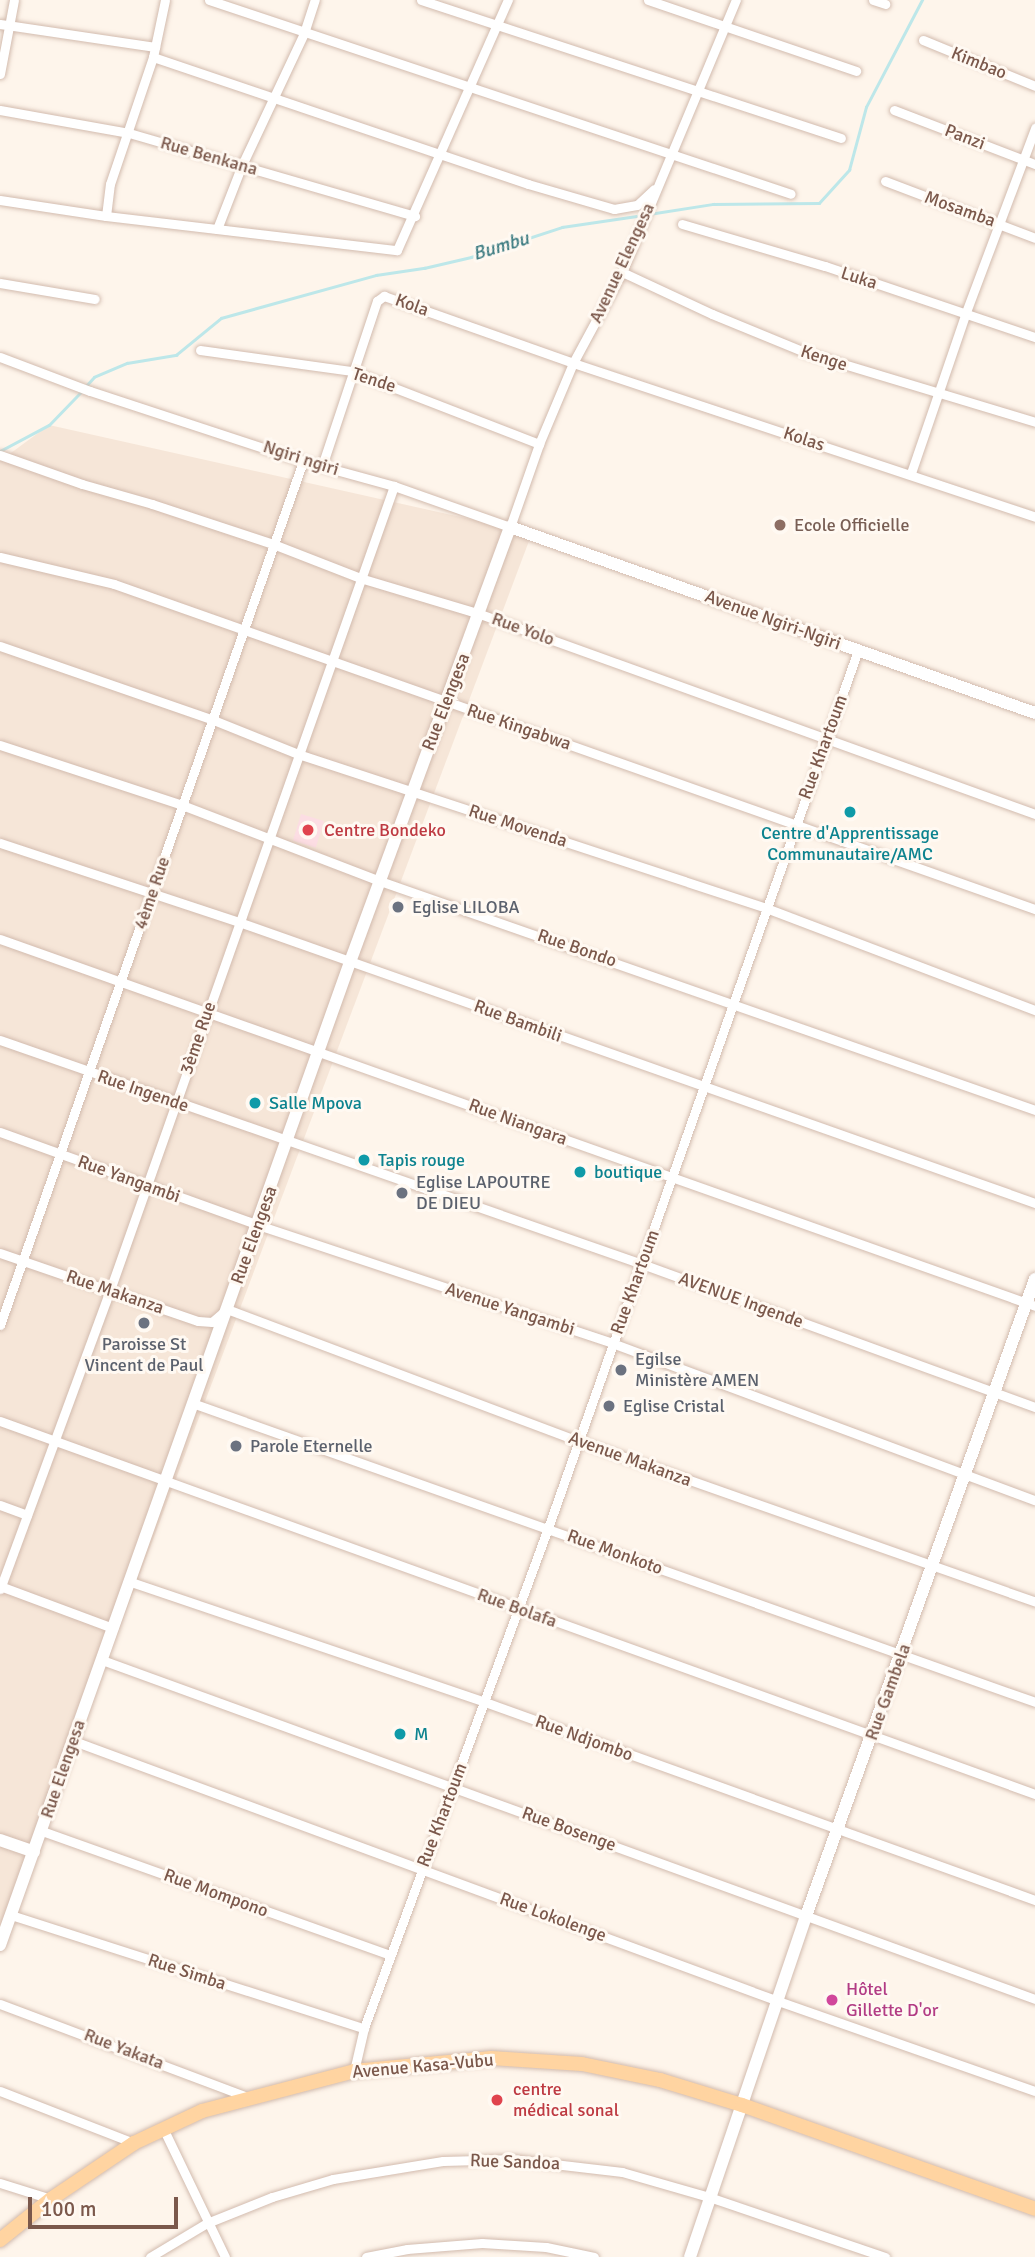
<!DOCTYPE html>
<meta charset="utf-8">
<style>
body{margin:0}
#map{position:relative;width:1035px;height:2257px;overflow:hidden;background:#fef5eb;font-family:Signika,sans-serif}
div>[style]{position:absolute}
.residential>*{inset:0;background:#f6e6d8}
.medical>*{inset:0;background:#fcdde3;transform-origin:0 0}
.stream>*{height:2.5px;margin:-1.25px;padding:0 1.25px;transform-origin:1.25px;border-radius:1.25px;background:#bde7e9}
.roads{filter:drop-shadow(0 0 2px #d2bbae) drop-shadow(0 0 2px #d2bbae)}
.street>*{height:9px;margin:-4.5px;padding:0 4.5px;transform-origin:4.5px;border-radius:4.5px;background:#fff}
.secondary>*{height:12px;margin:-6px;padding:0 6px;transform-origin:6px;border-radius:6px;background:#fff}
.primary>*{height:14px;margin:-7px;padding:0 7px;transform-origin:7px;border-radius:7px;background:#ffd4a1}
.dots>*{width:19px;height:19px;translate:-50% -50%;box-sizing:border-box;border:4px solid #fff9f2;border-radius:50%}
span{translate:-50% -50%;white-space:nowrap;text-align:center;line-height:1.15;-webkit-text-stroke:6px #fff9f2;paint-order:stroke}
.street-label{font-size:18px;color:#7b584b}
.education-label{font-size:18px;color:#785e54}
.left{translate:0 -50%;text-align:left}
.health-label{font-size:18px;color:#be3a42}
.culture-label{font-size:18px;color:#0d838f}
.worship-label{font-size:18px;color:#5b616d}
.hotel-label{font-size:18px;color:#b23c85}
.water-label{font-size:19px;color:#3c7b81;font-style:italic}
.scale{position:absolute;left:28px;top:2197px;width:150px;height:32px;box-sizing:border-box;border:4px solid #7b584b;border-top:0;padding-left:9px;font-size:21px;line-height:24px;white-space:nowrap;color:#7b584b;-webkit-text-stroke:5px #fff9f2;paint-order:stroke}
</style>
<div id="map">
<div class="residential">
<div style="clip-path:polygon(49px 425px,532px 533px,0 1946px,0 461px)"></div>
</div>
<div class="medical">
<div style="left:301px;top:814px;width:24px;height:28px;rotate:17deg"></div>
</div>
<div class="stream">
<div style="left:649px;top:214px;width:65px;rotate:-8.9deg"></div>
<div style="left:713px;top:204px;width:106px;rotate:-0.5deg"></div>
<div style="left:819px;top:203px;width:45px;rotate:-47.7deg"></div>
<div style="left:849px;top:170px;width:65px;rotate:-74.9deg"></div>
<div style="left:866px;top:107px;width:121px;rotate:-62.4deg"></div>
<div style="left:85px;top:387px;width:13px;rotate:-48deg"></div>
<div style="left:94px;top:377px;width:36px;rotate:-23deg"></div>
<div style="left:127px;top:363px;width:50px;rotate:-9.3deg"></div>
<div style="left:176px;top:355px;width:58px;rotate:-39.4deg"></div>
<div style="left:221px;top:318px;width:161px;rotate:-15.5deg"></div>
<div style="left:376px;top:275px;width:49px;rotate:-8.3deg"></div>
<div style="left:424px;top:268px;width:48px;rotate:-13.2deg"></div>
<div style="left:471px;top:257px;width:96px;rotate:-18.2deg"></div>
<div style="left:562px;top:227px;width:82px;rotate:-8.4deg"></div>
<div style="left:0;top:451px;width:55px;rotate:-28deg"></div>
<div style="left:49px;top:425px;width:46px;rotate:-45.9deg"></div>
</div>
<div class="roads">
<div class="street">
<div style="left:209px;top:0;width:613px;rotate:18.43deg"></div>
<div style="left:421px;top:0;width:442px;rotate:18.2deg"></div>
<div style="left:648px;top:0;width:220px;rotate:18.8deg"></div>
<div style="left:873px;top:0;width:13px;rotate:18deg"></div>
<div style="left:0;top:24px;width:157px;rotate:8.4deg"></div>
<div style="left:923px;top:40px;width:121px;rotate:22.3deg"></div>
<div style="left:153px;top:57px;width:396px;rotate:18.7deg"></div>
<div style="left:528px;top:184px;width:90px;rotate:16.2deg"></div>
<div style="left:614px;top:209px;width:23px;rotate:-10deg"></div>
<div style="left:637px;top:205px;width:23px;rotate:-43deg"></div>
<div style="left:0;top:74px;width:75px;rotate:-79.3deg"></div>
<div style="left:0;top:110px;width:131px;rotate:10.1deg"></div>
<div style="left:129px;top:133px;width:298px;rotate:16.2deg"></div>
<div style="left:894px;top:110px;width:151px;rotate:21deg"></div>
<div style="left:885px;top:181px;width:160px;rotate:20.8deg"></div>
<div style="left:0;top:200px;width:107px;rotate:8.6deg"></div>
<div style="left:106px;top:216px;width:293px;rotate:6.7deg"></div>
<div style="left:397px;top:250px;width:274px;rotate:-66.1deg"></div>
<div style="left:106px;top:216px;width:32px;rotate:-83deg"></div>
<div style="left:110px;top:184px;width:134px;rotate:-71.3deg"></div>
<div style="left:153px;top:57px;width:58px;rotate:-78.1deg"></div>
<div style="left:682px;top:224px;width:149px;rotate:16.4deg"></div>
<div style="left:825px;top:266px;width:222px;rotate:18.7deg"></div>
<div style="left:217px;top:229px;width:69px;rotate:-68.7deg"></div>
<div style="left:242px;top:165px;width:146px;rotate:-64.8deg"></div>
<div style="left:304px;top:33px;width:35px;rotate:-72deg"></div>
<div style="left:622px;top:272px;width:99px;rotate:25deg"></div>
<div style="left:712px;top:314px;width:103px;rotate:22.3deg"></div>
<div style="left:807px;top:353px;width:238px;rotate:16.8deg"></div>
<div style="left:0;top:283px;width:96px;rotate:9.6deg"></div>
<div style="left:200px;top:350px;width:152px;rotate:7.9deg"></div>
<div style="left:351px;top:371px;width:202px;rotate:21.2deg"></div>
<div style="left:0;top:357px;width:96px;rotate:20.7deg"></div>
<div style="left:90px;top:391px;width:224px;rotate:18.2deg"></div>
<div style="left:303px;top:461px;width:94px;rotate:15.4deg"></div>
<div style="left:394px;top:486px;width:123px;rotate:19.5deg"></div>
<div style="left:510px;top:527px;width:88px;rotate:-70.7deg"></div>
<div style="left:539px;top:444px;width:88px;rotate:-67.2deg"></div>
<div style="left:573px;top:363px;width:103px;rotate:-61.7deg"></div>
<div style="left:622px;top:272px;width:295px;rotate:-67.3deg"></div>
<div style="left:0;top:455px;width:87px;rotate:19.5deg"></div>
<div style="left:82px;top:484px;width:73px;rotate:15.9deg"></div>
<div style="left:152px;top:504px;width:127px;rotate:18.3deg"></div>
<div style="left:273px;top:544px;width:93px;rotate:21.3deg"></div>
<div style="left:360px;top:578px;width:125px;rotate:16.7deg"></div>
<div style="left:480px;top:614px;width:590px;rotate:19.82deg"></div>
<div style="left:322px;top:466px;width:174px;rotate:-71.6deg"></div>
<div style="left:377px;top:301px;width:9px;rotate:-36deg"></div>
<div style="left:384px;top:296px;width:201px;rotate:19.5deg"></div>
<div style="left:573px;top:363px;width:487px;rotate:18.4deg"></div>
<div style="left:911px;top:473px;width:170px;rotate:-71.1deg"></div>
<div style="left:966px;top:312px;width:197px;rotate:-69.4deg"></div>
<div style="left:0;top:557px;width:117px;rotate:13.3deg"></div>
<div style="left:114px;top:584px;width:977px;rotate:19.44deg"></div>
<div style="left:0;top:646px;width:223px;rotate:19.1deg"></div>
<div style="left:211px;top:719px;width:94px;rotate:21.9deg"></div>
<div style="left:298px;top:754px;width:493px;rotate:18.2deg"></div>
<div style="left:766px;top:908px;width:288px;rotate:20.8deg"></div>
<div style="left:0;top:745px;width:192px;rotate:18.2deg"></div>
<div style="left:182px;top:805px;width:212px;rotate:21deg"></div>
<div style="left:380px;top:881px;width:694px;rotate:19.27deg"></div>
<div style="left:0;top:843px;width:252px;rotate:18.3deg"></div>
<div style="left:239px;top:922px;width:844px;rotate:19.44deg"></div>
<div style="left:0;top:939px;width:1098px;rotate:19.52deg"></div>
<div style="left:0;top:1040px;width:680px;rotate:19.23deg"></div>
<div style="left:642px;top:1264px;width:418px;rotate:20deg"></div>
<div style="left:0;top:1132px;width:274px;rotate:19.8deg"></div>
<div style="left:258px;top:1225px;width:373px;rotate:18.4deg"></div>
<div style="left:612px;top:1343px;width:451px;rotate:20.4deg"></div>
<div style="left:0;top:1253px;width:209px;rotate:19deg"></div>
<div style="left:198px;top:1321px;width:14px;rotate:4deg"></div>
<div style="left:212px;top:1322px;width:20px;rotate:-41deg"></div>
<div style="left:227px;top:1309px;width:376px;rotate:20.6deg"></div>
<div style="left:579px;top:1441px;width:484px;rotate:19.4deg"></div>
<div style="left:0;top:1325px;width:916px;rotate:-70.67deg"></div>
<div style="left:195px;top:1404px;width:891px;rotate:19.53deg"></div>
<div style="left:0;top:1421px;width:1100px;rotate:19.82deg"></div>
<div style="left:0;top:1505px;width:29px;rotate:20deg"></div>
<div style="left:131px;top:1582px;width:374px;rotate:18.7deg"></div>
<div style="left:485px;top:1702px;width:585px;rotate:19.8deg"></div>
<div style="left:0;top:1586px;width:121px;rotate:20.4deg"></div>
<div style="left:0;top:1589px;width:319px;rotate:-69.8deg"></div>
<div style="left:110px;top:1290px;width:853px;rotate:-70.55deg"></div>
<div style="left:102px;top:1660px;width:993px;rotate:19.97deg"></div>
<div style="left:71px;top:1740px;width:754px;rotate:20.26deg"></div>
<div style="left:778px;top:2001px;width:272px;rotate:19.3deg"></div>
<div style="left:42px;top:1831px;width:370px;rotate:19.6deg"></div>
<div style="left:11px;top:1915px;width:371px;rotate:17.8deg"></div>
<div style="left:0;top:2004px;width:264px;rotate:20.6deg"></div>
<div style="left:354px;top:2071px;width:44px;rotate:-76.9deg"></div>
<div style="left:364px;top:2028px;width:533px;rotate:-69.8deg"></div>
<div style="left:548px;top:1528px;width:931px;rotate:-70.55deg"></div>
<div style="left:0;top:2091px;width:144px;rotate:21.2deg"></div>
<div style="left:163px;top:2128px;width:143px;rotate:64.3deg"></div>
<div style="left:0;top:2183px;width:53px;rotate:17.4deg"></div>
<div style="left:150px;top:2257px;width:66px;rotate:-30.8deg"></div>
<div style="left:207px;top:2223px;width:70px;rotate:-21.8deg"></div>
<div style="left:272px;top:2197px;width:64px;rotate:-16.4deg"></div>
<div style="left:333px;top:2179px;width:111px;rotate:-9.3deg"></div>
<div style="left:443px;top:2161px;width:68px;rotate:-1.7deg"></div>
<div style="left:511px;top:2159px;width:112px;rotate:6.7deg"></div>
<div style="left:622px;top:2172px;width:91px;rotate:16deg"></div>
<div style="left:709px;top:2197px;width:186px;rotate:18.8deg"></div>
<div style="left:366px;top:2257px;width:42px;rotate:-11deg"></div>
<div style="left:407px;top:2249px;width:75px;rotate:-4.6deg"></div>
<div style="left:482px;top:2243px;width:64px;rotate:3.6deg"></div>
<div style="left:546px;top:2247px;width:49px;rotate:11.8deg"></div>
</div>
<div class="secondary">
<div style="left:0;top:1840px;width:36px;rotate:19deg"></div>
<div style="left:0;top:1945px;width:1043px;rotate:-70.4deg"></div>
<div style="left:350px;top:962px;width:463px;rotate:-69.8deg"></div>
<div style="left:510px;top:527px;width:557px;rotate:19.51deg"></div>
<div style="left:690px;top:2257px;width:360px;rotate:-71.2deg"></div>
<div style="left:806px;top:1916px;width:677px;rotate:-70.23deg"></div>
</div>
<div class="primary">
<div style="left:0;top:2240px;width:65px;rotate:-38.8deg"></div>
<div style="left:51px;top:2199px;width:100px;rotate:-34deg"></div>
<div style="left:134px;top:2143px;width:75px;rotate:-25.2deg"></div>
<div style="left:202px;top:2111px;width:157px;rotate:-14.7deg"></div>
<div style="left:354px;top:2071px;width:138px;rotate:-5.4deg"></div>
<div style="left:491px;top:2058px;width:91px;rotate:3.8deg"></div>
<div style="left:582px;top:2064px;width:80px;rotate:11.6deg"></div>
<div style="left:660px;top:2080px;width:86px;rotate:17deg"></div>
<div style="left:742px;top:2105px;width:311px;rotate:19.5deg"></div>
</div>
</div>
<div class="dots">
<div style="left:780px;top:525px;background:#8d6e63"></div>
<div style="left:850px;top:812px;background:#0f9aa8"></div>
<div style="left:308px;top:830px;background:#e0444e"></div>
<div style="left:398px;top:907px;background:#6b7280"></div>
<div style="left:255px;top:1103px;background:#0f9aa8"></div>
<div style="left:364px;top:1160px;background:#0f9aa8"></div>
<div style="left:580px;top:1172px;background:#0f9aa8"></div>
<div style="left:402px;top:1193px;background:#6b7280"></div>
<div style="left:144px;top:1323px;background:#6b7280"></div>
<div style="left:621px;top:1370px;background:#6b7280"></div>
<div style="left:609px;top:1406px;background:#6b7280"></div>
<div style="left:236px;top:1446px;background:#6b7280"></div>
<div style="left:400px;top:1734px;background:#0f9aa8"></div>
<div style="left:832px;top:2000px;background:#d1479c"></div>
<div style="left:497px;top:2100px;background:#e0444e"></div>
</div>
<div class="street-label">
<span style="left:979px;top:63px;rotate:22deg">Kimbao</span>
<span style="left:965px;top:137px;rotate:21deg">Panzi</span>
<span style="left:209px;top:156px;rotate:16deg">Rue Benkana</span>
<span style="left:960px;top:209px;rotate:20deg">Mosamba</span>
<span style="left:622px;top:263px;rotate:-65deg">Avenue Elengesa</span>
<span style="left:859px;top:278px;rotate:18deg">Luka</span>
<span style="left:412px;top:305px;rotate:20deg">Kola</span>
<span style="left:824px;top:358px;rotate:18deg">Kenge</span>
<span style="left:374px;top:380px;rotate:18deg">Tende</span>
<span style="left:804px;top:439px;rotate:18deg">Kolas</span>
<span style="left:301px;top:458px;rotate:18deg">Ngiri ngiri</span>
<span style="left:773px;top:620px;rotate:20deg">Avenue Ngiri-Ngiri</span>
<span style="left:523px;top:629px;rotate:20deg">Rue Yolo</span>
<span style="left:446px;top:702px;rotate:-69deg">Rue Elengesa</span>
<span style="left:519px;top:727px;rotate:19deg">Rue Kingabwa</span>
<span style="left:823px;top:747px;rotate:-70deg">Rue Khartoum</span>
<span style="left:518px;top:826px;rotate:18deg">Rue Movenda</span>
<span style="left:152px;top:893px;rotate:-71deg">4ème Rue</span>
<span style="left:577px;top:948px;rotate:19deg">Rue Bondo</span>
<span style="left:518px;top:1021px;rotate:20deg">Rue Bambili</span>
<span style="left:198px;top:1038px;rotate:-71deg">3ème Rue</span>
<span style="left:143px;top:1091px;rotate:19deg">Rue Ingende</span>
<span style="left:518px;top:1122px;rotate:20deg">Rue Niangara</span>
<span style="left:129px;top:1179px;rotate:20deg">Rue Yangambi</span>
<span style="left:254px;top:1235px;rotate:-70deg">Rue Elengesa</span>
<span style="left:635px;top:1282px;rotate:-70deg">Rue Khartoum</span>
<span style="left:115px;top:1292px;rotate:19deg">Rue Makanza</span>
<span style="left:741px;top:1300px;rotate:20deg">AVENUE Ingende</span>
<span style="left:510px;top:1309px;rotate:18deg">Avenue Yangambi</span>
<span style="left:630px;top:1459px;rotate:20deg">Avenue Makanza</span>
<span style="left:615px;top:1552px;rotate:20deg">Rue Monkoto</span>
<span style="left:517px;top:1608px;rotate:20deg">Rue Bolafa</span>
<span style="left:888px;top:1692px;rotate:-70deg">Rue Gambela</span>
<span style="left:584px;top:1738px;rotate:20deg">Rue Ndjombo</span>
<span style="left:63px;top:1769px;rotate:-71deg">Rue Elengesa</span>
<span style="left:442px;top:1815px;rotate:-69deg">Rue Khartoum</span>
<span style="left:569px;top:1829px;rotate:20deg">Rue Bosenge</span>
<span style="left:216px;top:1893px;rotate:20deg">Rue Mompono</span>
<span style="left:553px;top:1917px;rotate:20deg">Rue Lokolenge</span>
<span style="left:187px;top:1972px;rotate:18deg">Rue Simba</span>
<span style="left:124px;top:2049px;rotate:21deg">Rue Yakata</span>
<span style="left:423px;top:2066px;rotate:-5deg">Avenue Kasa-Vubu</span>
<span style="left:515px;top:2162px;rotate:2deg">Rue Sandoa</span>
</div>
<div class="education-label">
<span class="left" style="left:794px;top:525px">Ecole Officielle</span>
</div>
<div class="health-label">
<span class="left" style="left:324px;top:830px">Centre Bondeko</span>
<span class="left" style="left:513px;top:2100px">centre<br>médical sonal</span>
</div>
<div class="culture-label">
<span style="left:850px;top:844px">Centre d'Apprentissage<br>Communautaire/AMC</span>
<span class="left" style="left:269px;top:1103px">Salle Mpova</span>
<span class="left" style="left:378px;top:1160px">Tapis rouge</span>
<span class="left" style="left:594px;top:1172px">boutique</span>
<span class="left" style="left:414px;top:1734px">M</span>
</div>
<div class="worship-label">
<span class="left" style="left:412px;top:907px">Eglise LILOBA</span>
<span class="left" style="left:416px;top:1193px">Eglise LAPOUTRE<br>DE DIEU</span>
<span style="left:144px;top:1355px">Paroisse St<br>Vincent de Paul</span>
<span class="left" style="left:635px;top:1370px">Egilse<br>Ministère AMEN</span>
<span class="left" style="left:623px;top:1406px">Eglise Cristal</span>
<span class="left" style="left:250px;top:1446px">Parole Eternelle</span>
</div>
<div class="hotel-label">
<span class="left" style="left:846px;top:2000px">Hôtel<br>Gillette D'or</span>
</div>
<div class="water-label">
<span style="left:501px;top:247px;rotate:-17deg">Bumbu</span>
</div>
<div class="scale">100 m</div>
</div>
